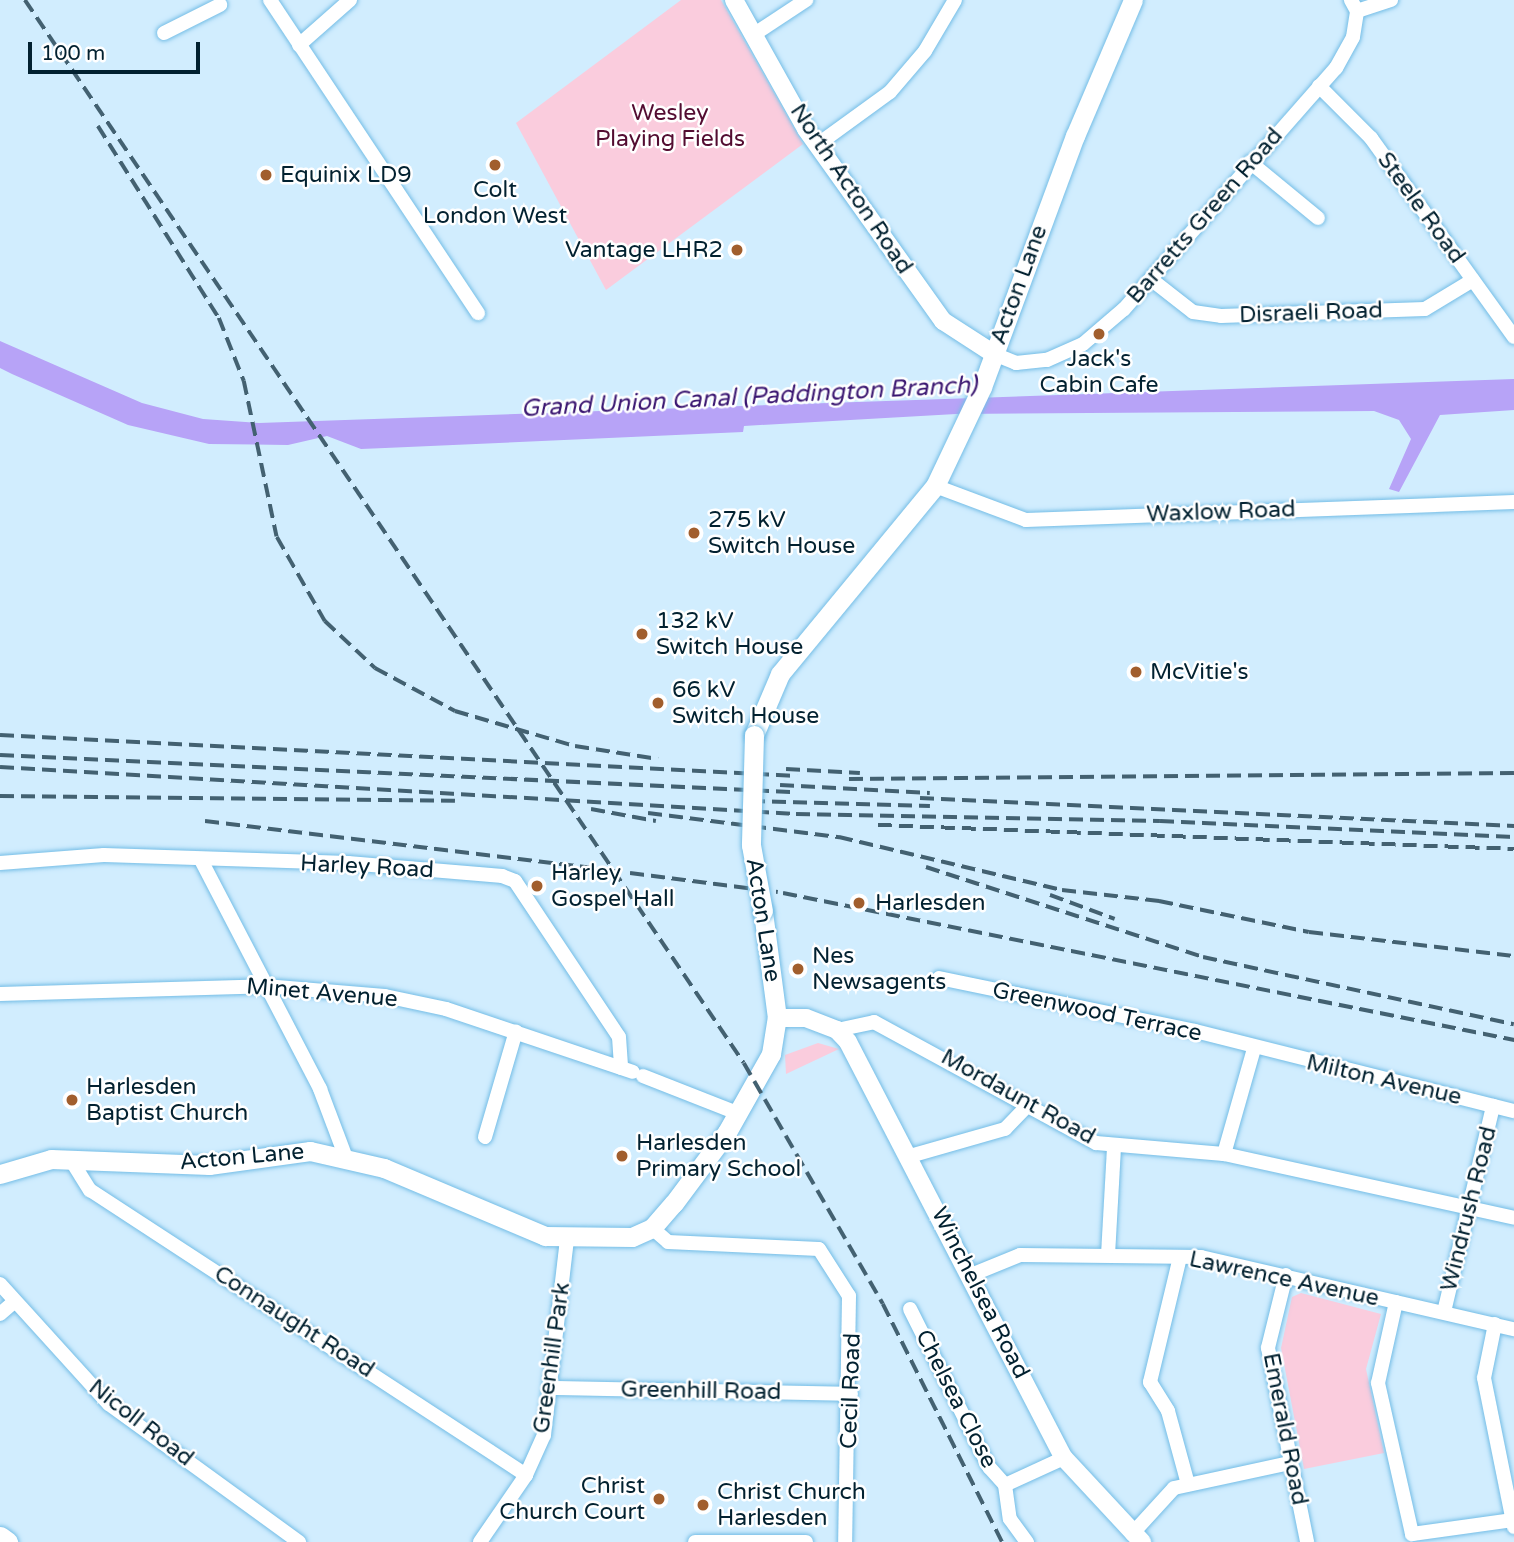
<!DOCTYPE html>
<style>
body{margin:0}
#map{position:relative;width:1514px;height:1542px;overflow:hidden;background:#d1edfe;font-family:"Varela Round",sans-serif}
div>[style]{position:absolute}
.green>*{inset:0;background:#faccdd}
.water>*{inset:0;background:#b7a3f7}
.roads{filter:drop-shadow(0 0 2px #74bde6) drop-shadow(0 0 2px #74bde6)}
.minor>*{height:14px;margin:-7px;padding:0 7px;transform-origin:7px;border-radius:7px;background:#fff}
.tertiary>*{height:18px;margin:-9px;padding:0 9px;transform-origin:9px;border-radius:9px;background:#fff}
.secondary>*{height:19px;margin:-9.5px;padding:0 9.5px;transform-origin:9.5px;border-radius:9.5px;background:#fff}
.primary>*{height:21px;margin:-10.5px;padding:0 10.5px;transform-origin:10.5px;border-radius:10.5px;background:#fff}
.rail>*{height:3.5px;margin-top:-1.75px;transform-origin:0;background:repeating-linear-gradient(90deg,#436171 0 14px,transparent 0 21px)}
.bridges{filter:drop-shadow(0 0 2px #74bde6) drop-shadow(0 0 2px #74bde6)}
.secondary-bridge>*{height:19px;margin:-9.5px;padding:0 9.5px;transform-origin:9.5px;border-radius:9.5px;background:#fff}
.dots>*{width:19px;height:19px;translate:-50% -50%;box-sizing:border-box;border:4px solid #fff;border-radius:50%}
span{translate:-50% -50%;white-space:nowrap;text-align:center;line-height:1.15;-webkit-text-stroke:5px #fff;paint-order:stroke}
.park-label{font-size:23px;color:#530c31}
.poi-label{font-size:23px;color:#022130}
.left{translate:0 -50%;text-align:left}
.right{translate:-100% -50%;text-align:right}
.street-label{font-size:23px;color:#022130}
.water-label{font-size:24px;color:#391570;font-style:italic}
.scale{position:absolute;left:28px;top:42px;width:172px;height:32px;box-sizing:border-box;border:4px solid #022130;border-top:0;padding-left:9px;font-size:21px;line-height:24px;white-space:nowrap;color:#022130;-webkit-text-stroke:5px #fff;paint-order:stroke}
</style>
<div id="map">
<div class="green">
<div style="clip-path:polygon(681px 0,721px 0,803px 144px,606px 290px,516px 123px)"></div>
<div style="clip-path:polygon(818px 1043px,839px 1049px,786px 1074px,785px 1055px)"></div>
<div style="clip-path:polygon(1301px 1293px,1381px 1314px,1366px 1369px,1384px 1453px,1304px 1469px,1281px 1348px,1292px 1297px)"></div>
</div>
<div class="water">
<div style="clip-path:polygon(0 341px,142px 403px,203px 419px,259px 423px,1514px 379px,1514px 410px,1440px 415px,1399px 492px,1389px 489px,1411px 439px,1399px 420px,1374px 411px,956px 414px,744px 426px,743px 432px,385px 448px,361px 449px,327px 436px,288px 445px,209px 444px,128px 425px,12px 374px,0 368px)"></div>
</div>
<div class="roads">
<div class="minor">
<div style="left:270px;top:0;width:376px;rotate:56.4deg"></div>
<div style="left:1357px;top:11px;width:36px;rotate:-18deg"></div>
<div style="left:164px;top:33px;width:63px;rotate:-26.6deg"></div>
<div style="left:753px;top:35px;width:64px;rotate:-33.4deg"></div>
<div style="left:299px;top:45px;width:68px;rotate:-41.4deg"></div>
<div style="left:1319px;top:86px;width:74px;rotate:45deg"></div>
<div style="left:1371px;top:138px;width:245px;rotate:54.3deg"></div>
<div style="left:817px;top:145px;width:90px;rotate:-36deg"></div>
<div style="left:890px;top:92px;width:54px;rotate:-49.5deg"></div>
<div style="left:925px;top:51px;width:59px;rotate:-59.5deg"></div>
<div style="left:1250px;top:162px;width:88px;rotate:39.5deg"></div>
<div style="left:1152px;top:280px;width:52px;rotate:38deg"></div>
<div style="left:1193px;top:312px;width:28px;rotate:8deg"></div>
<div style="left:1221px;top:316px;width:204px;rotate:-2deg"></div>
<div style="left:1425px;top:309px;width:56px;rotate:-31.1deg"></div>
<div style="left:994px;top:354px;width:24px;rotate:22deg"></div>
<div style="left:1016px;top:363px;width:31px;rotate:-6deg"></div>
<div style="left:1047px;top:360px;width:39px;rotate:-24deg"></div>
<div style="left:1083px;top:344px;width:54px;rotate:-40.5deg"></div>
<div style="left:1124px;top:309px;width:321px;rotate:-48.7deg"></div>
<div style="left:1336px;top:68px;width:35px;rotate:-61deg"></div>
<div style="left:1353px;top:37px;width:26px;rotate:-81deg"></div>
<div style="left:1357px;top:11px;width:13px;rotate:-119deg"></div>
<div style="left:935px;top:486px;width:97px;rotate:20.5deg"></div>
<div style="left:1026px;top:520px;width:488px;rotate:-2.1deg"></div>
<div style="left:202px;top:862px;width:256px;rotate:62.5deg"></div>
<div style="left:320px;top:1089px;width:71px;rotate:69.3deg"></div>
<div style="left:0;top:863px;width:104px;rotate:-4.4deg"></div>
<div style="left:104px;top:855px;width:244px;rotate:1.9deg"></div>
<div style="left:348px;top:863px;width:155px;rotate:4.8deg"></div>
<div style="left:502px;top:876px;width:14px;rotate:21deg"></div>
<div style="left:515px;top:881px;width:187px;rotate:56.3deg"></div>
<div style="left:619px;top:1037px;width:31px;rotate:86deg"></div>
<div style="left:939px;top:978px;width:261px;rotate:11.7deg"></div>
<div style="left:1195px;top:1031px;width:329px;rotate:14.1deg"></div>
<div style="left:0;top:994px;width:265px;rotate:-1.7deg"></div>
<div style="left:265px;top:986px;width:120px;rotate:4.8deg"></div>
<div style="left:385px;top:996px;width:62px;rotate:12deg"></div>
<div style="left:446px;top:1009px;width:197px;rotate:18.6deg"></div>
<div style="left:837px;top:1030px;width:38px;rotate:-12deg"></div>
<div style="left:874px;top:1022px;width:253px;rotate:28.6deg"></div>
<div style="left:1096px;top:1143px;width:128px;rotate:4.9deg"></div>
<div style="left:1224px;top:1154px;width:297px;rotate:12.4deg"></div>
<div style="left:643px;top:1076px;width:101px;rotate:21.5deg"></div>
<div style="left:485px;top:1137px;width:110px;rotate:-73.7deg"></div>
<div style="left:1224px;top:1154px;width:109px;rotate:-74.1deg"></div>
<div style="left:910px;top:1156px;width:99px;rotate:-15.9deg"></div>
<div style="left:1005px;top:1129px;width:33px;rotate:-46deg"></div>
<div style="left:71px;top:1160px;width:36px;rotate:58deg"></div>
<div style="left:90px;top:1190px;width:521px;rotate:33.17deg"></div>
<div style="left:652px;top:1228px;width:21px;rotate:41deg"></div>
<div style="left:668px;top:1242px;width:151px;rotate:2.7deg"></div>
<div style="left:819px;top:1249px;width:56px;rotate:57.4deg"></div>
<div style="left:849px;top:1296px;width:246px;rotate:90.9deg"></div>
<div style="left:1108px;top:1255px;width:108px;rotate:-86.8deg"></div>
<div style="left:1180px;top:1257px;width:129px;rotate:103.5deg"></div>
<div style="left:1150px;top:1382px;width:34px;rotate:58deg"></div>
<div style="left:1168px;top:1411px;width:76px;rotate:74.7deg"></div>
<div style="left:971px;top:1275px;width:53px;rotate:-22.2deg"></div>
<div style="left:1020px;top:1255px;width:181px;rotate:0.6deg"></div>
<div style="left:1201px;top:1257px;width:321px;rotate:13deg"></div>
<div style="left:1286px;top:1275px;width:75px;rotate:103.9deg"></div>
<div style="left:1268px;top:1348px;width:198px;rotate:78.6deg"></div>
<div style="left:0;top:1284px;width:162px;rotate:47.8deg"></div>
<div style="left:109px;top:1404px;width:235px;rotate:36deg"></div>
<div style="left:1396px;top:1302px;width:83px;rotate:102.5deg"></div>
<div style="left:1378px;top:1383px;width:155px;rotate:77.3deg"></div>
<div style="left:1412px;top:1534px;width:102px;rotate:-7.9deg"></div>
<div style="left:910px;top:1309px;width:177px;rotate:63.4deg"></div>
<div style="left:989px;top:1467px;width:24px;rotate:48deg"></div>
<div style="left:1444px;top:1312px;width:212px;rotate:-76.6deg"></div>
<div style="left:0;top:1314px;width:18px;rotate:-41deg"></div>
<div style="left:1495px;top:1324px;width:55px;rotate:101.5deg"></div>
<div style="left:1484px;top:1378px;width:152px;rotate:78.6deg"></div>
<div style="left:551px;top:1388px;width:300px;rotate:1.1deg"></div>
<div style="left:1005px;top:1485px;width:65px;rotate:-24.6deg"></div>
<div style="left:1005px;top:1485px;width:34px;rotate:82deg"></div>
<div style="left:1010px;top:1519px;width:29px;rotate:54deg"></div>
<div style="left:1132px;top:1534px;width:62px;rotate:-47.6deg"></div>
<div style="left:1174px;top:1488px;width:119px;rotate:-12.2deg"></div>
<div style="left:480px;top:1542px;width:81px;rotate:-55.5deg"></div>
<div style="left:526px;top:1475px;width:44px;rotate:-65.8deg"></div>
<div style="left:544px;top:1435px;width:196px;rotate:-83.3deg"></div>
<div style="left:695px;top:1542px;width:111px"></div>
</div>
<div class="tertiary">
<div style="left:734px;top:0;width:148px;rotate:60.8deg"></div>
<div style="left:806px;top:129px;width:236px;rotate:54.5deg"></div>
<div style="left:943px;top:321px;width:61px;rotate:32.9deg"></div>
<div style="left:777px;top:1018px;width:29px"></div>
<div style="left:806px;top:1018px;width:33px;rotate:21deg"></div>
<div style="left:837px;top:1030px;width:16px;rotate:47deg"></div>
<div style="left:848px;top:1042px;width:469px;rotate:62.6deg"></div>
<div style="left:1064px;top:1458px;width:115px;rotate:47.1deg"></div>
</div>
<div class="secondary">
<div style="left:754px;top:735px;width:66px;rotate:-66.9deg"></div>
<div style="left:780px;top:674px;width:244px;rotate:-50.5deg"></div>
<div style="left:935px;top:486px;width:110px;rotate:-64.6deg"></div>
<div style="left:982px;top:387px;width:268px;rotate:-69.7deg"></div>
<div style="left:1075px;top:136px;width:148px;rotate:-66.9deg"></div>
<div style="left:0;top:1174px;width:53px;rotate:-16.4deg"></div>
<div style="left:51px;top:1159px;width:158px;rotate:2.2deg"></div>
<div style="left:209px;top:1165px;width:102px;rotate:-7.9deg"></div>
<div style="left:310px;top:1151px;width:76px;rotate:12.9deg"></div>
<div style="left:384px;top:1168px;width:175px;rotate:22.9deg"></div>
<div style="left:545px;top:1236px;width:87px;rotate:0.7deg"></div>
<div style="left:632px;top:1237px;width:22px;rotate:-24deg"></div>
<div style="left:652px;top:1228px;width:33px;rotate:-49deg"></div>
<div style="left:674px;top:1203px;width:89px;rotate:-53.3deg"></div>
<div style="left:727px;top:1132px;width:90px;rotate:-60.6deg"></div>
<div style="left:771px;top:1054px;width:36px;rotate:-81deg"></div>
<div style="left:777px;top:1018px;width:108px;rotate:-97.5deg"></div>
</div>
<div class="primary">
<div style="left:0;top:1537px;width:9px;rotate:36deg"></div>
</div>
</div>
<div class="rail">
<div style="left:25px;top:0;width:1283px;rotate:55.93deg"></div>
<div style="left:744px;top:1063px;width:278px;rotate:60deg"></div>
<div style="left:883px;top:1304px;width:266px;rotate:63.4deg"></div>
<div style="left:98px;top:126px;width:227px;rotate:57.8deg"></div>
<div style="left:219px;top:318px;width:68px;rotate:68.4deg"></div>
<div style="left:244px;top:381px;width:159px;rotate:78.1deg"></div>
<div style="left:277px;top:537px;width:97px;rotate:60.3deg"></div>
<div style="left:325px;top:621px;width:69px;rotate:43.2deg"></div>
<div style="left:375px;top:668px;width:91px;rotate:28.3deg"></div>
<div style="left:455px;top:711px;width:125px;rotate:16.3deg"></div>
<div style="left:575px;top:746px;width:84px;rotate:8.9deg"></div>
<div style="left:0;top:735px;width:798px;rotate:2.94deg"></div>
<div style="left:0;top:755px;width:791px;rotate:2.68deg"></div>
<div style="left:0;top:767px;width:797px;rotate:3.38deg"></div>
<div style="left:796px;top:814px;width:364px;rotate:1.1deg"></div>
<div style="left:1160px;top:821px;width:354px;rotate:2.6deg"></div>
<div style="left:786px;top:769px;width:74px;rotate:3.1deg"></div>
<div style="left:849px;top:779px;width:665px;rotate:-0.52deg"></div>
<div style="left:780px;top:785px;width:150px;rotate:3.1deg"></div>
<div style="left:0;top:796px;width:455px;rotate:0.6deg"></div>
<div style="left:920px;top:798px;width:595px;rotate:2.7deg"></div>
<div style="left:751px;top:801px;width:179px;rotate:1.6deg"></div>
<div style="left:591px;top:809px;width:66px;rotate:10.5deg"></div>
<div style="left:648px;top:813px;width:193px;rotate:7.2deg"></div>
<div style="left:839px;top:837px;width:229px;rotate:13.4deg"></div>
<div style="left:1062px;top:890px;width:98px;rotate:6.5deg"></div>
<div style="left:1159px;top:901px;width:153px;rotate:11.7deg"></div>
<div style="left:1309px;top:932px;width:206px;rotate:6.7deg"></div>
<div style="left:205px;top:821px;width:389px;rotate:6.9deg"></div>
<div style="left:878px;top:825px;width:636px;rotate:2.16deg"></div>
<div style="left:926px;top:867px;width:291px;rotate:18deg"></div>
<div style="left:1203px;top:957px;width:318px;rotate:12.2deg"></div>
<div style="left:630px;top:873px;width:149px;rotate:7.3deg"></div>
<div style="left:783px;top:893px;width:746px;rotate:11.37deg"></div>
<div style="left:1050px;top:895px;width:69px;rotate:20.3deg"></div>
</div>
<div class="bridges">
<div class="secondary-bridge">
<div style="left:754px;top:735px;width:110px;rotate:91.6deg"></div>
<div style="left:751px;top:845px;width:67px;rotate:79.7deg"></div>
</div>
</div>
<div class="dots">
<div style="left:495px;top:165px;background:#a15e2d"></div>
<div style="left:266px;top:175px;background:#a15e2d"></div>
<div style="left:737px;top:250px;background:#a15e2d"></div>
<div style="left:1099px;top:334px;background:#a15e2d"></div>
<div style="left:694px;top:533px;background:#a15e2d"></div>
<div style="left:642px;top:634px;background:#a15e2d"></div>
<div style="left:1136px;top:672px;background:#a15e2d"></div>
<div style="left:658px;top:703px;background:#a15e2d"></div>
<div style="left:537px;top:886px;background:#a15e2d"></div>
<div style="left:859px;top:903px;background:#a15e2d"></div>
<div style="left:798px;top:969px;background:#a15e2d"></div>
<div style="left:72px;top:1100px;background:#a15e2d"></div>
<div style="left:622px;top:1156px;background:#a15e2d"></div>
<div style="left:659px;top:1499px;background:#a15e2d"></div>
<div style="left:703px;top:1505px;background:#a15e2d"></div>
</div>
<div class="park-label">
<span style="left:670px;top:126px">Wesley<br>Playing Fields</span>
</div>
<div class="poi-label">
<span class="left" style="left:280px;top:175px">Equinix LD9</span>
<span style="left:495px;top:203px">Colt<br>London West</span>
<span class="right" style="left:723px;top:250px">Vantage LHR2</span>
<span style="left:1099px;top:372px">Jack's<br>Cabin Cafe</span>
<span class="left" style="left:708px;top:533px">275 kV<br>Switch House</span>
<span class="left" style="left:656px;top:634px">132 kV<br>Switch House</span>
<span class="left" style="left:1150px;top:672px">McVitie's</span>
<span class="left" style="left:672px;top:703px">66 kV<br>Switch House</span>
<span class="left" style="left:551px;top:886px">Harley<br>Gospel Hall</span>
<span class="left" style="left:875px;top:903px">Harlesden</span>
<span class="left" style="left:812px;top:969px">Nes<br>Newsagents</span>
<span class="left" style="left:86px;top:1100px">Harlesden<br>Baptist Church</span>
<span class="left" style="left:636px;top:1156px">Harlesden<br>Primary School</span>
<span class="right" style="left:645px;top:1499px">Christ<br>Church Court</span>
<span class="left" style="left:717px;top:1505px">Christ Church<br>Harlesden</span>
</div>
<div class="street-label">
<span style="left:851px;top:189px;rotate:56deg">North Acton Road</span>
<span style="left:1421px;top:208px;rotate:54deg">Steele Road</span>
<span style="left:1205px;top:216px;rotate:-49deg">Barretts Green Road</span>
<span style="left:1019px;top:285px;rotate:-70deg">Acton Lane</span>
<span style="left:1311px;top:313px;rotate:-2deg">Disraeli Road</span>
<span style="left:1221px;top:512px;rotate:-2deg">Waxlow Road</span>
<span style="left:367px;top:867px;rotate:3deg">Harley Road</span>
<span style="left:763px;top:920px;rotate:81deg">Acton Lane</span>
<span style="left:322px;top:993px;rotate:5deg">Minet Avenue</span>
<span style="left:1097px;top:1012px;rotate:12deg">Greenwood Terrace</span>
<span style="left:1384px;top:1080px;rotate:13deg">Milton Avenue</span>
<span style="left:1018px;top:1097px;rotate:29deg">Mordaunt Road</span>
<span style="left:242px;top:1157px;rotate:-5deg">Acton Lane</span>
<span style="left:1469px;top:1209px;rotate:-76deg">Windrush Road</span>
<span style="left:1284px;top:1279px;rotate:12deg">Lawrence Avenue</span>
<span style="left:980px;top:1293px;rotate:63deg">Winchelsea Road</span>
<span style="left:294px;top:1322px;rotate:33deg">Connaught Road</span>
<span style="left:552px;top:1358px;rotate:-82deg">Greenhill Park</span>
<span style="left:701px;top:1391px;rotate:1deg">Greenhill Road</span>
<span style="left:851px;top:1391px;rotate:-88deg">Cecil Road</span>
<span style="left:956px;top:1399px;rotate:63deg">Chelsea Close</span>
<span style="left:141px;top:1423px;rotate:38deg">Nicoll Road</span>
<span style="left:1285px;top:1429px;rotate:79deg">Emerald Road</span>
</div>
<div class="water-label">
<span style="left:749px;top:397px;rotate:-3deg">Grand Union Canal (Paddington Branch)</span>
</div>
<div class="scale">100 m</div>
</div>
